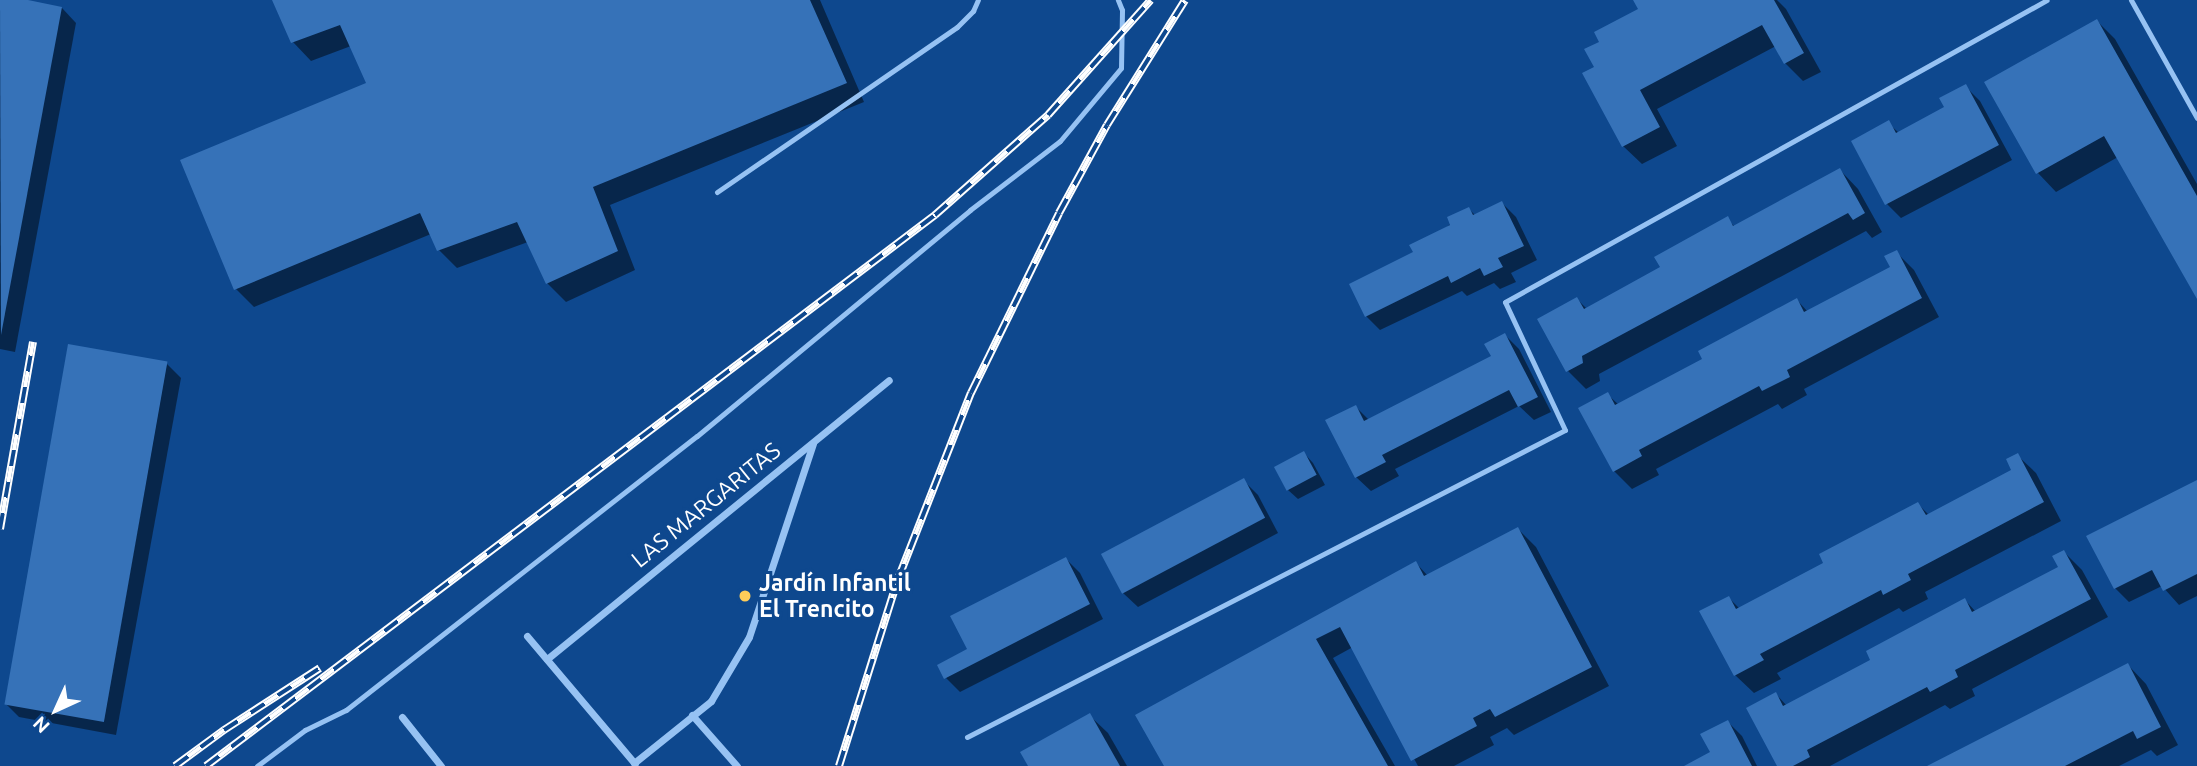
<!DOCTYPE html>
<meta charset="utf-8">
<style>
body{margin:0}
#map{position:relative;width:2197px;height:766px;overflow:hidden;background:#0e488e;font-family:Ubuntu,sans-serif}
div>[style]{position:absolute}
.shadow>*{inset:0;background:#0007}
.building>*{inset:0;background:#3672b8;transform-origin:0 0}
.service>*{height:5px;margin:-2.5px;padding:0 2.5px;transform-origin:2.5px;border-radius:2.5px;background:#96c2f3}
.minor>*{height:7px;margin:-3.5px;padding:0 3.5px;transform-origin:3.5px;border-radius:3.5px;background:#96c2f3}
.rail>*{height:8px;margin-top:-4px;transform-origin:0;background:repeating-linear-gradient(90deg,#0e488e 0 16px,#fff 0 32px);box-sizing:border-box;border-block:2px solid #fff}
.dots>*{width:19px;height:19px;translate:-50% -50%;box-sizing:border-box;border:4px solid #0e488e;border-radius:50%}
span{translate:-50% -50%;white-space:nowrap;text-align:center;line-height:1.15;-webkit-text-stroke:6px #0e488e;paint-order:stroke}
.street-label{font-size:23px;color:#fff}
.poi-label{font-size:23px;color:#fff;font-weight:700}
.left{translate:0 -50%;text-align:left}
.north{position:absolute;left:21px;top:675px;width:70px;height:70px;-webkit-text-stroke:5px #0e488e;paint-order:stroke;rotate:225deg;font-size:19px;font-weight:700;line-height:28px;text-align:center;color:#fff}
.north::after{content:'';display:block;margin:auto;width:24px;height:32px;background:#fff;clip-path:polygon(50% 0,100% 100%,50% 72%,0 100%)}
</style>
<div id="map">
<div class="shadow">
<div style="clip-path:polygon(0 0,62px 8px,76px 23px,15px 352px,0 349px)"></div>
<div style="clip-path:polygon(273px 0,820px 0,864px 102px,610px 205px,635px 270px,566px 302px,547px 283px,528px 242px,457px 268px,439px 250px,431px 234px,254px 307px,236px 289px,368px 84px,351px 46px,311px 61px,293px 42px)"></div>
<div style="clip-path:polygon(1635px 0,1777px 0,1786px 9px,1821px 72px,1803px 81px,1785px 63px,1776px 46px,1657px 109px,1677px 146px,1642px 164px,1623px 146px,1596px 67px,1602px 42px,1640px 10px)"></div>
<div style="clip-path:polygon(2097px 21px,2115px 39px,2197px 184px,2197px 296px,2118px 157px,2056px 192px,2038px 173px,1987px 83px)"></div>
<div style="clip-path:polygon(1965px 86px,1980px 101px,2012px 160px,1901px 218px,1887px 204px,1853px 141px,1888px 123px,1899px 133px,1946px 108px)"></div>
<div style="clip-path:polygon(1840px 170px,1858px 189px,1882px 232px,1872px 238px,1866px 231px,1599px 374px,1600px 381px,1586px 389px,1568px 371px,1577px 299px,1587px 309px,1662px 268px,1727px 219px,1735px 227px)"></div>
<div style="clip-path:polygon(1502px 203px,1516px 217px,1537px 260px,1511px 273px,1516px 282px,1500px 289px,1494px 283px,1467px 296px,1462px 291px,1380px 330px,1366px 316px,1415px 253px,1469px 209px,1476px 216px)"></div>
<div style="clip-path:polygon(1896px 252px,1914px 270px,1939px 317px,1804px 389px,1807px 395px,1782px 409px,1778px 404px,1656px 469px,1659px 475px,1632px 489px,1614px 471px,1607px 394px,1619px 405px,1704px 360px,1797px 300px,1808px 312px,1892px 267px)"></div>
<div style="clip-path:polygon(1505px 335px,1519px 349px,1551px 412px,1534px 420px,1519px 406px,1395px 469px,1399px 476px,1371px 491px,1356px 477px,1356px 407px,1369px 420px,1493px 357px)"></div>
<div style="clip-path:polygon(167px 364px,181px 378px,116px 735px,19px 717px,5px 703px)"></div>
<div style="clip-path:polygon(1304px 453px,1313px 463px,1325px 485px,1298px 499px,1288px 490px)"></div>
<div style="clip-path:polygon(2017px 455px,2036px 473px,2061px 521px,1925px 592px,1928px 599px,1903px 612px,1899px 608px,1777px 673px,1781px 679px,1754px 693px,1735px 675px,1729px 598px,1740px 609px,1826px 563px,1918px 504px,1929px 515px,2014px 471px)"></div>
<div style="clip-path:polygon(1243px 480px,1258px 495px,1278px 533px,1138px 607px,1123px 593px)"></div>
<div style="clip-path:polygon(2197px 482px,2197px 596px,2179px 605px,2162px 586px,2129px 602px,2115px 588px)"></div>
<div style="clip-path:polygon(1518px 529px,1536px 547px,1609px 686px,1514px 735px,1507px 728px,1490px 737px,1494px 745px,1454px 766px,1418px 766px,1353px 647px,1333px 658px,1395px 766px,1166px 766px,1138px 716px,1416px 563px,1428px 576px)"></div>
<div style="clip-path:polygon(2064px 552px,2082px 570px,2108px 617px,1972px 689px,1975px 696px,1950px 709px,1945px 705px,1830px 766px,1779px 766px,1776px 694px,1787px 706px,1872px 660px,1965px 600px,1976px 612px,2061px 567px)"></div>
<div style="clip-path:polygon(1066px 559px,1080px 573px,1103px 619px,960px 692px,946px 678px,970px 650px)"></div>
<div style="clip-path:polygon(2128px 665px,2146px 684px,2178px 745px,2157px 756px,2151px 750px,2119px 766px,1930px 766px)"></div>
<div style="clip-path:polygon(1089px 715px,1108px 733px,1127px 766px,1030px 766px)"></div>
<div style="clip-path:polygon(1728px 722px,1742px 736px,1757px 766px,1688px 766px,1712px 753px)"></div>
</div>
<div class="building">
<div style="clip-path:polygon(0 0,28px 0,62px 7px,1px 335px)"></div>
<div style="clip-path:polygon(272px 0,810px 0,847px 83px,593px 187px,618px 251px,546px 284px,517px 222px,437px 251px,420px 213px,234px 290px,180px 160px,366px 83px,340px 25px,291px 43px)"></div>
<div style="clip-path:polygon(1633px 0,1774px 0,1804px 53px,1784px 64px,1762px 25px,1640px 90px,1660px 127px,1622px 147px,1582px 73px,1594px 67px,1584px 49px,1599px 42px,1594px 32px,1638px 9px)"></div>
<div style="clip-path:polygon(2097px 19px,2197px 196px,2197px 299px,2104px 136px,2036px 174px,1984px 82px)"></div>
<div style="clip-path:polygon(1966px 84px,1999px 145px,1885px 205px,1851px 141px,1889px 120px,1896px 133px,1944px 107px,1939px 98px)"></div>
<div style="clip-path:polygon(1840px 168px,1865px 213px,1853px 220px,1848px 213px,1582px 356px,1583px 363px,1566px 372px,1537px 319px,1577px 297px,1584px 309px,1660px 267px,1654px 257px,1728px 216px,1733px 226px)"></div>
<div style="clip-path:polygon(1502px 201px,1524px 246px,1498px 258px,1503px 267px,1484px 276px,1480px 268px,1451px 283px,1448px 276px,1365px 317px,1349px 284px,1413px 252px,1409px 245px,1450px 225px,1447px 217px,1469px 207px,1473px 215px)"></div>
<div style="clip-path:polygon(1897px 250px,1922px 298px,1787px 370px,1790px 377px,1762px 391px,1759px 386px,1639px 450px,1642px 456px,1613px 472px,1578px 408px,1608px 392px,1615px 405px,1702px 359px,1698px 351px,1797px 298px,1804px 312px,1890px 267px,1884px 256px)"></div>
<div style="clip-path:polygon(1505px 333px,1538px 397px,1518px 407px,1509px 390px,1382px 455px,1386px 462px,1355px 478px,1325px 420px,1356px 405px,1364px 421px,1491px 356px,1484px 344px)"></div>
<div style="left:68px;top:344px;width:101px;height:366px;rotate:10deg"></div>
<div style="left:1304px;top:451px;width:27px;height:34px;rotate:62deg"></div>
<div style="clip-path:polygon(2018px 453px,2044px 502px,1908px 574px,1911px 580px,1883px 595px,1881px 590px,1760px 654px,1764px 660px,1734px 676px,1699px 611px,1729px 596px,1736px 609px,1823px 563px,1819px 554px,1918px 502px,1926px 515px,2011px 470px,2006px 459px)"></div>
<div style="left:1244px;top:478px;width:45px;height:162px;rotate:62deg"></div>
<div style="clip-path:polygon(2197px 480px,2197px 574px,2163px 591px,2152px 570px,2114px 589px,2086px 536px)"></div>
<div style="clip-path:polygon(1518px 527px,1592px 667px,1495px 717px,1490px 709px,1473px 718px,1477px 726px,1411px 761px,1340px 627px,1316px 639px,1388px 766px,1164px 766px,1135px 715px,1416px 561px,1424px 576px)"></div>
<div style="clip-path:polygon(2064px 550px,2091px 599px,1955px 670px,1958px 677px,1930px 692px,1927px 687px,1807px 750px,1810px 757px,1793px 766px,1777px 766px,1746px 708px,1776px 692px,1783px 706px,1870px 660px,1866px 651px,1965px 598px,1972px 612px,2058px 567px,2052px 556px)"></div>
<div style="clip-path:polygon(1066px 557px,1090px 604px,944px 679px,937px 665px,967px 649px,950px 616px)"></div>
<div style="clip-path:polygon(2128px 663px,2161px 727px,2137px 739px,2133px 731px,2065px 766px,1927px 766px)"></div>
<div style="clip-path:polygon(1090px 713px,1120px 766px,1028px 766px,1020px 752px)"></div>
<div style="clip-path:polygon(1728px 720px,1752px 766px,1684px 766px,1710px 752px,1700px 734px)"></div>
</div>
<div class="service">
<div style="left:2131px;top:0;width:135px;rotate:60.8deg"></div>
<div style="left:717px;top:192px;width:291px;rotate:-34.5deg"></div>
<div style="left:957px;top:27px;width:23px;rotate:-45deg"></div>
<div style="left:973px;top:11px;width:12px;rotate:-66deg"></div>
<div style="left:967px;top:737px;width:672px;rotate:-27.17deg"></div>
<div style="left:1565px;top:430px;width:141px;rotate:-115.1deg"></div>
<div style="left:1505px;top:302px;width:620px;rotate:-29.13deg"></div>
<div style="left:257px;top:766px;width:60px;rotate:-36.9deg"></div>
<div style="left:305px;top:730px;width:46px;rotate:-26deg"></div>
<div style="left:346px;top:710px;width:445px;rotate:-38deg"></div>
<div style="left:697px;top:436px;width:354px;rotate:-39.6deg"></div>
<div style="left:970px;top:210px;width:113px;rotate:-37.5deg"></div>
<div style="left:1060px;top:141px;width:95px;rotate:-50.1deg"></div>
<div style="left:1121px;top:68px;width:58px;rotate:-89deg"></div>
<div style="left:1122px;top:10px;width:11px;rotate:-112deg"></div>
</div>
<div class="minor">
<div style="left:527px;top:636px;width:167px;rotate:49.8deg"></div>
<div style="left:547px;top:659px;width:441px;rotate:-39.2deg"></div>
<div style="left:692px;top:715px;width:68px;rotate:48.6deg"></div>
<div style="left:402px;top:717px;width:63px;rotate:51.5deg"></div>
<div style="left:634px;top:763px;width:99px;rotate:-38.8deg"></div>
<div style="left:711px;top:701px;width:74px;rotate:-59.3deg"></div>
<div style="left:749px;top:637px;width:204px;rotate:-71.7deg"></div>
</div>
<div class="rail">
<div style="left:0;top:529px;width:190px;rotate:-80deg"></div>
<div style="left:175px;top:766px;width:61px;rotate:-36.3deg"></div>
<div style="left:224px;top:730px;width:114px;rotate:-32.9deg"></div>
<div style="left:206px;top:766px;width:914px;rotate:-37.08deg"></div>
<div style="left:935px;top:215px;width:151px;rotate:-41.5deg"></div>
<div style="left:1048px;top:115px;width:154px;rotate:-48.2deg"></div>
<div style="left:839px;top:766px;width:196px;rotate:-72.5deg"></div>
<div style="left:898px;top:579px;width:200px;rotate:-68.6deg"></div>
<div style="left:971px;top:393px;width:200px;rotate:-63.9deg"></div>
<div style="left:1059px;top:213px;width:100px;rotate:-61.4deg"></div>
<div style="left:1107px;top:125px;width:147px;rotate:-58deg"></div>
</div>
<div class="dots">
<div style="left:745px;top:596px;background:#ffcd59"></div>
</div>
<div class="street-label">
<span style="left:706px;top:505px;rotate:-39deg">LAS MARGARITAS</span>
</div>
<div class="poi-label">
<span class="left" style="left:759px;top:596px">Jardín Infantil<br>El Trencito</span>
</div>
<div class="north">N</div>
</div>
